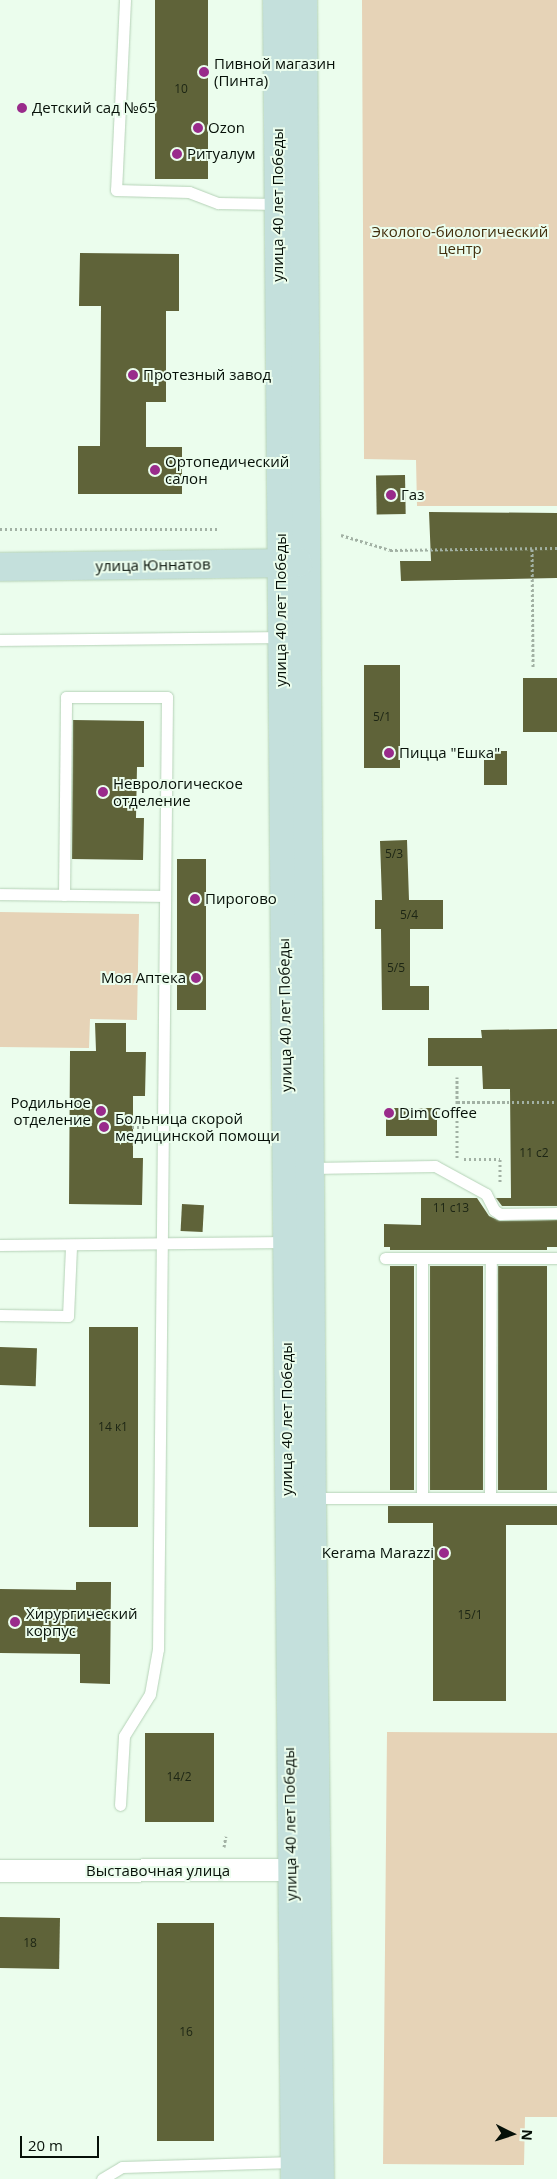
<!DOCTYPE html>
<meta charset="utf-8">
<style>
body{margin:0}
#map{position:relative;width:557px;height:2179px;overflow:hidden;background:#ebfded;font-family:"Open Sans",sans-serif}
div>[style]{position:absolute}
.green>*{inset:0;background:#e6d3b7}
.building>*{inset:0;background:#5f6339;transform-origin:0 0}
.path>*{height:3px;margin-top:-1.5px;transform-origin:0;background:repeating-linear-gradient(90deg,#a2b1a4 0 2.5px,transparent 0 5px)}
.roads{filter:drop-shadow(0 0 1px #b5d2b7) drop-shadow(0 0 1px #b5d2b7)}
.lane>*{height:11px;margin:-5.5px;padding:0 5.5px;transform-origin:5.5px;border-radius:5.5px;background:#fff}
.street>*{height:22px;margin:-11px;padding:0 11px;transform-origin:11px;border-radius:11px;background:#fff}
.secondary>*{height:28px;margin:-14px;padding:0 14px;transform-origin:14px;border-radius:14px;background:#c4e0dc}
.dots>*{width:14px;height:14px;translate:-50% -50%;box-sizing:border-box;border:2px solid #ebfded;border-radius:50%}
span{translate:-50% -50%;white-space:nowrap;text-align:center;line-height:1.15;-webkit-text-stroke:4px #ebfded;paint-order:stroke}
.number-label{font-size:12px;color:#1c2514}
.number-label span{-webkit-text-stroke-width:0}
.poi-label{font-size:15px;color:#061008}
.left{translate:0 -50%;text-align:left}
.right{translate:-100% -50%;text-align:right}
.street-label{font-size:15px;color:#061008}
.park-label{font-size:15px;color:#422f0d}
.north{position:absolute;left:487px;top:2109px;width:50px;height:50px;-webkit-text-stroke:4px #ebfded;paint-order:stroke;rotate:94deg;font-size:14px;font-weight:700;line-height:20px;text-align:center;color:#061008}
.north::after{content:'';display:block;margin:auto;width:18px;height:22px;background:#061008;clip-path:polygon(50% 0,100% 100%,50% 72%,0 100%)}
.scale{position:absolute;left:20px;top:2136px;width:79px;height:22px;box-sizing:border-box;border:2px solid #061008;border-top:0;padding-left:6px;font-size:15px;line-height:18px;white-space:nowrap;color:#061008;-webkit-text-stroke:4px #ebfded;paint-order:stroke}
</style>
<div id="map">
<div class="green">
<div style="clip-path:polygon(362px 0,557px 0,557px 506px,417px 506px,416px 460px,364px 459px)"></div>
<div style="clip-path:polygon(0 912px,139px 914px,137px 1020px,90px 1019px,89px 1048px,0 1047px)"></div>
<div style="clip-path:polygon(387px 1732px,557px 1733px,557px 2117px,525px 2117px,524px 2165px,383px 2164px)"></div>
</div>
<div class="building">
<div style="left:155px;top:0;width:53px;height:179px"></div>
<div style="clip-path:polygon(80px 253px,179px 254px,179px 311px,166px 311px,166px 402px,146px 402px,146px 447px,182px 447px,182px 494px,78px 494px,78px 446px,100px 446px,101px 306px,79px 306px)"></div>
<div style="left:405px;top:475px;width:39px;height:29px;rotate:89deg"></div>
<div style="clip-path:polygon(429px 512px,557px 513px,557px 578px,401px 581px,400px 561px,431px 561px)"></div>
<div style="left:364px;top:665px;width:36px;height:103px"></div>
<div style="left:523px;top:678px;width:34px;height:54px"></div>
<div style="clip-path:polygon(73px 720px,144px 721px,144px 767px,137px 767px,136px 818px,144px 818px,143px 860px,72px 859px)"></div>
<div style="left:484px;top:751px;width:23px;height:34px"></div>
<div style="clip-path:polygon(407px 840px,409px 900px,443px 900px,443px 929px,410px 929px,410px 986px,429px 986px,429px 1010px,382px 1010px,381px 929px,375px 929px,375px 900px,382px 900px,380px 841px)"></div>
<div style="left:177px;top:859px;width:29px;height:151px"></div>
<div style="clip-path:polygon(95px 1023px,126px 1023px,126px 1052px,146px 1052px,145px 1096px,133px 1096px,133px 1158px,143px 1158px,142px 1205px,69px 1204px,70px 1051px,96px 1051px)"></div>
<div style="clip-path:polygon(557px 1029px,557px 1206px,502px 1206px,496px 1198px,511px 1198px,510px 1089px,483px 1089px,482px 1066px,428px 1066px,428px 1038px,482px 1038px,481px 1030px)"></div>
<div style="left:386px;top:1108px;width:51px;height:28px"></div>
<div style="clip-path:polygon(421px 1198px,477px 1198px,489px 1216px,500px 1221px,557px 1220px,557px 1247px,547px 1247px,547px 1250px,390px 1250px,390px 1247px,384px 1247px,384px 1224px,421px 1225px)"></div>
<div style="left:182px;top:1204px;width:22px;height:27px;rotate:3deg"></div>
<div style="left:390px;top:1266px;width:24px;height:224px"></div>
<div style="left:430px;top:1266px;width:53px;height:224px"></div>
<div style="left:498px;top:1266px;width:49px;height:224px"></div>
<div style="left:89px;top:1327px;width:49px;height:200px"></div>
<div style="left:0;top:1347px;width:37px;height:38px;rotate:2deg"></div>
<div style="clip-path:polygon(388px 1506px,557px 1506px,557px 1525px,506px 1525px,506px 1701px,433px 1701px,433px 1523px,388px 1523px)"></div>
<div style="clip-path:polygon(76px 1582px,111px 1582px,110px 1684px,80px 1683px,80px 1654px,0 1653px,0 1589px,76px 1590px)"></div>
<div style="left:145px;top:1733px;width:69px;height:89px"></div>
<div style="left:0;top:1917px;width:60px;height:51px;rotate:1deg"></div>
<div style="left:157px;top:1923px;width:57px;height:218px"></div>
</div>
<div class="path">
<div style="left:0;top:529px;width:220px"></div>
<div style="left:341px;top:535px;width:51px;rotate:17deg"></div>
<div style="left:390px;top:550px;width:167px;rotate:-0.7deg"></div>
<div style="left:532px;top:549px;width:119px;rotate:89.5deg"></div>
<div style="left:457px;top:1102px;width:100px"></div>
<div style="left:132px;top:1127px;width:13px"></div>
<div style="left:457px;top:1158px;width:81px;rotate:-90deg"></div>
<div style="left:464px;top:1159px;width:36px"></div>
<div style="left:500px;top:1159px;width:23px;rotate:90deg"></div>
<div style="left:224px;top:1847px;width:11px;rotate:-80deg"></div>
</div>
<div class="roads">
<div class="lane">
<div style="left:125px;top:0;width:190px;rotate:92.7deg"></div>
<div style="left:116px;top:190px;width:73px;rotate:1.6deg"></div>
<div style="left:189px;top:192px;width:31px;rotate:21deg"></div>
<div style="left:218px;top:203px;width:60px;rotate:1deg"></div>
<div style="left:0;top:640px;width:282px;rotate:-0.6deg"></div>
<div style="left:0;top:894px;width:165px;rotate:0.7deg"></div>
<div style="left:64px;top:895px;width:198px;rotate:-89.4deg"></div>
<div style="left:66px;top:697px;width:101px"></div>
<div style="left:167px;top:697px;width:952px;rotate:90.54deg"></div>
<div style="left:158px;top:1649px;width:46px;rotate:100.1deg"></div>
<div style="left:150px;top:1694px;width:49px;rotate:121.8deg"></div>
<div style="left:124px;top:1736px;width:69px;rotate:93.3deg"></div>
<div style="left:311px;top:1168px;width:124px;rotate:-0.9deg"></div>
<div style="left:435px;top:1166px;width:58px;rotate:28.8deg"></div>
<div style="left:486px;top:1194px;width:18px;rotate:63deg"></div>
<div style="left:494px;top:1210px;width:7px;rotate:34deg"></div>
<div style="left:500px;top:1214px;width:57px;rotate:-1deg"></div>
<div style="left:0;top:1245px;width:287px;rotate:-0.6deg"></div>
<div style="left:385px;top:1258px;width:172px"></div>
<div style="left:0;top:1315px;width:68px;rotate:0.8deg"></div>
<div style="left:68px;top:1316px;width:70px;rotate:-87.5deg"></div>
<div style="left:422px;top:1497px;width:239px;rotate:-90deg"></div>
<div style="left:312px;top:1498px;width:245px"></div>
<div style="left:490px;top:1498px;width:240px;rotate:-89.8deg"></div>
<div style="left:102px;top:2179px;width:23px;rotate:-31deg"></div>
<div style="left:122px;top:2167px;width:172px;rotate:-1.7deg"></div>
</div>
<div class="street">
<div style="left:0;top:1871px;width:308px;rotate:-0.2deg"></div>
</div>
<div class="secondary">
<div style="left:277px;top:0;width:2179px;rotate:89.53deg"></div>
<div style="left:303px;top:0;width:1498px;rotate:89.66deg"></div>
<div style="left:312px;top:1498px;width:681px;rotate:89.33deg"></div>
<div style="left:0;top:567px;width:298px;rotate:-0.8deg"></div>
</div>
</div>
<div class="dots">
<div style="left:204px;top:72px;background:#992b8b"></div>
<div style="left:22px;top:108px;background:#992b8b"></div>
<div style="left:198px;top:128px;background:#992b8b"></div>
<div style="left:177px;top:154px;background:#992b8b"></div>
<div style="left:133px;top:375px;background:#992b8b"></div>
<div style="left:155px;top:470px;background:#992b8b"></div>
<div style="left:391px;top:495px;background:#992b8b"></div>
<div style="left:389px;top:753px;background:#992b8b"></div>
<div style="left:103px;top:792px;background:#992b8b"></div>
<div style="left:195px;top:899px;background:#992b8b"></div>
<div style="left:196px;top:978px;background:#992b8b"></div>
<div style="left:101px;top:1111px;background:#992b8b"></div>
<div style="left:389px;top:1113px;background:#992b8b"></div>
<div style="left:104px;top:1127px;background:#992b8b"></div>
<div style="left:444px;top:1553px;background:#992b8b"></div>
<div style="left:15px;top:1622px;background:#992b8b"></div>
</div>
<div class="number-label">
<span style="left:181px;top:89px">10</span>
<span style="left:382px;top:717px">5/1</span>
<span style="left:394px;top:854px">5/3</span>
<span style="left:409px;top:915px">5/4</span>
<span style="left:396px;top:968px">5/5</span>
<span style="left:534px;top:1153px">11 с2</span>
<span style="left:451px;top:1208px">11 с13</span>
<span style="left:113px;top:1427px">14 к1</span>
<span style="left:470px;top:1615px">15/1</span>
<span style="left:179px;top:1777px">14/2</span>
<span style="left:30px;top:1943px">18</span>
<span style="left:186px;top:2032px">16</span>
</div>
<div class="poi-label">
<span class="left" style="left:214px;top:72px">Пивной магазин<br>(Пинта)</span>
<span class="left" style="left:32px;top:108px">Детский сад №65</span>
<span class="left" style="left:208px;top:128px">Ozon</span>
<span class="left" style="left:187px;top:154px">Ритуалум</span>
<span class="left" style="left:143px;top:375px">Протезный завод</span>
<span class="left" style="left:165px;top:470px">Ортопедический<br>салон</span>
<span class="left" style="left:401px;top:495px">Газ</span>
<span class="left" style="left:399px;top:753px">Пицца "Ешка"</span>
<span class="left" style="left:113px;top:792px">Неврологическое<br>отделение</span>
<span class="left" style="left:205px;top:899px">Пирогово</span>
<span class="right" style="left:186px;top:978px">Моя Аптека</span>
<span class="right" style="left:91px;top:1111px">Родильное<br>отделение</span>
<span class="left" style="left:399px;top:1113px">Dim Coffee</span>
<span class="left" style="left:115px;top:1127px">Больница скорой<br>медицинской помощи</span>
<span class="right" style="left:434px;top:1553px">Kerama Marazzi</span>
<span class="left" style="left:26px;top:1622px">Хирургический<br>корпус</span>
</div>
<div class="street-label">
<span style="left:278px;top:205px;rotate:-90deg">улица 40 лет Победы</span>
<span style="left:153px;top:565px;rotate:-1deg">улица Юннатов</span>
<span style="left:281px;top:610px;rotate:-90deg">улица 40 лет Победы</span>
<span style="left:285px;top:1015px;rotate:-91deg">улица 40 лет Победы</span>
<span style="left:287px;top:1419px;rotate:-90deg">улица 40 лет Победы</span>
<span style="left:290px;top:1824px;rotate:-91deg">улица 40 лет Победы</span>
<span style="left:158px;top:1871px">Выставочная улица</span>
</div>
<div class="park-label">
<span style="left:460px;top:240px">Эколого-биологический<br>центр</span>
</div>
<div class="north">N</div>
<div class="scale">20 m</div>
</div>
